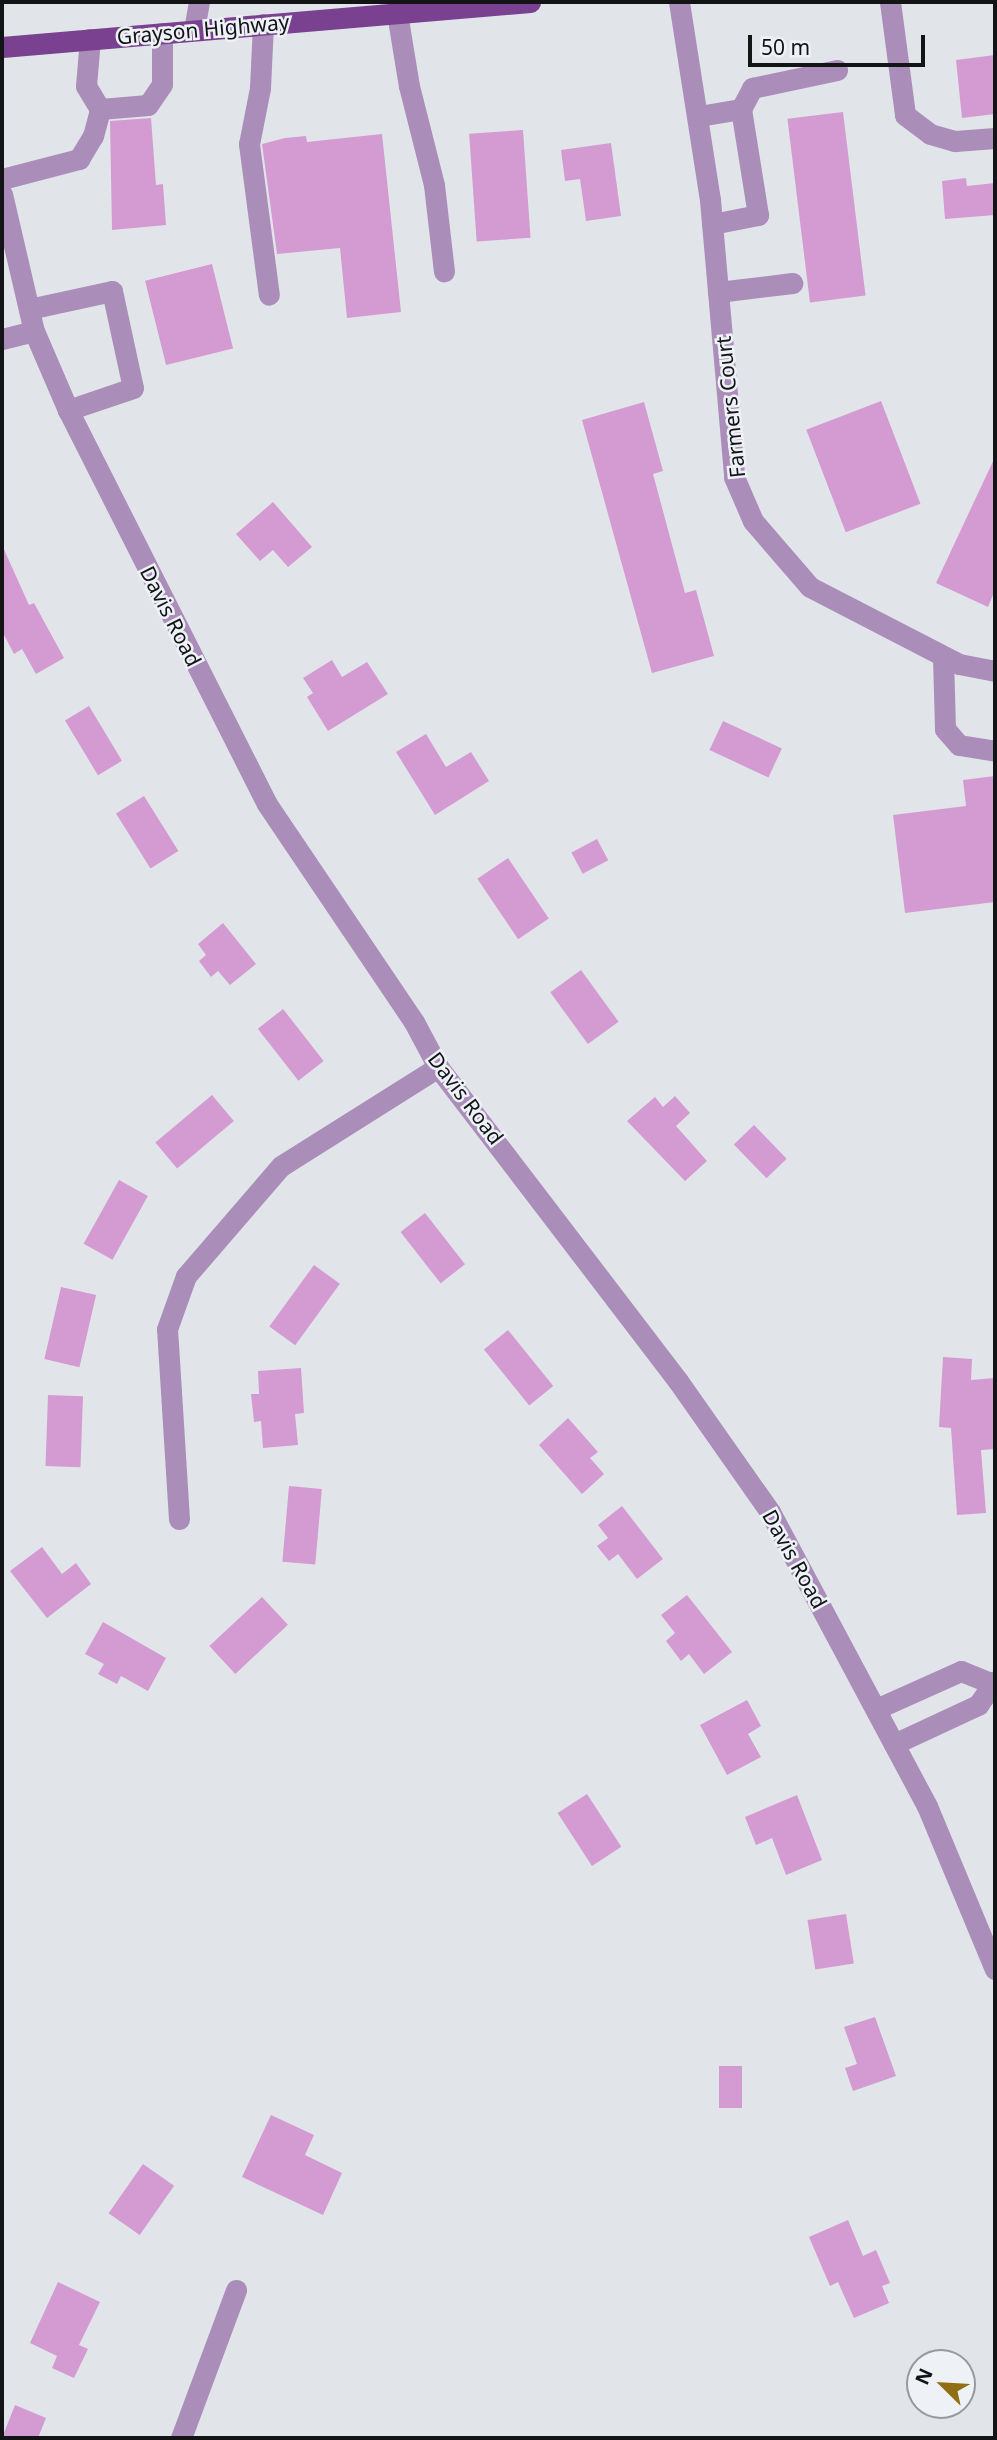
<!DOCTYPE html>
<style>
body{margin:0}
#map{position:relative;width:997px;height:2440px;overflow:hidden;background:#e1e5ea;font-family:"Noto Sans",sans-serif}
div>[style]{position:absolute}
.building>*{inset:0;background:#d39bd2;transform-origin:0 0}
.minor>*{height:21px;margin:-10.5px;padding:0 10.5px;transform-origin:10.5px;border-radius:10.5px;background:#ab8db9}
.major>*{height:21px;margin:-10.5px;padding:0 10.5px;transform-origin:10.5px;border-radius:10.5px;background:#794190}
span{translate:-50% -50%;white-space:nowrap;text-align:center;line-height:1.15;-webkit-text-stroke:5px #eef2f7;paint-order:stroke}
.street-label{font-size:21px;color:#121415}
.frame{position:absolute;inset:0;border:4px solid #121415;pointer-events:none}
.north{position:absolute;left:906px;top:2349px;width:70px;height:70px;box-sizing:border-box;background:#eef2f7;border:2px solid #96999d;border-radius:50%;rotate:294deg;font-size:19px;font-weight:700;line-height:28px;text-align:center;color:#121415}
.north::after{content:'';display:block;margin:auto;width:24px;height:32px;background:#906e13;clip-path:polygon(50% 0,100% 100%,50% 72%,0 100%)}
.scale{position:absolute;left:748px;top:35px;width:177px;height:32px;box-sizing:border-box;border:4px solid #121415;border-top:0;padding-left:9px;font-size:21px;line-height:24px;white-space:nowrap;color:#121415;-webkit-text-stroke:5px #eef2f7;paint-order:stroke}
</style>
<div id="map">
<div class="building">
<div style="clip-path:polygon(995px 55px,995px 114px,962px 118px,956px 60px)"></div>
<div style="left:843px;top:112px;width:185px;height:56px;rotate:83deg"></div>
<div style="clip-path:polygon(151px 118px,156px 185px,163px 184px,166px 225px,112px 230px,110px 121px)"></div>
<div style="left:523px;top:130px;width:108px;height:54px;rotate:86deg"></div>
<div style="clip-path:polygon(382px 134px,401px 312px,347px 318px,340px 248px,277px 254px,262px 144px,285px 138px,306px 136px,307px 142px)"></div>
<div style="clip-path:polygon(611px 143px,621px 216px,586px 221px,580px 179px,565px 181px,561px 150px)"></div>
<div style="clip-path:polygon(966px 178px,967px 186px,995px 183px,995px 215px,945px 219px,942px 181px)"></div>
<div style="left:212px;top:264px;width:87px;height:69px;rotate:76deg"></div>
<div style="left:881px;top:401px;width:110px;height:80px;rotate:69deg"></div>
<div style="clip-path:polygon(644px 402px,663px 471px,653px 474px,685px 593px,696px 590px,714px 656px,652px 673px,582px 420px)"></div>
<div style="clip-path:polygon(995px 457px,995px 590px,988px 607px,936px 583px)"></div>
<div style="clip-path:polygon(273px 502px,312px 547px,288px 567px,273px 550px,260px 561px,236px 534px)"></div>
<div style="clip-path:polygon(2px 545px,29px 605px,34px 603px,64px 658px,36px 674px,22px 649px,14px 654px,2px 631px)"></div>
<div style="clip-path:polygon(332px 660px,342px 677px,367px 662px,388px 694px,328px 731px,307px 697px,313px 693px,303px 678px)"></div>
<div style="left:89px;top:706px;width:64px;height:28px;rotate:59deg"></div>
<div style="left:723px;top:721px;width:65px;height:32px;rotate:25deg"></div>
<div style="clip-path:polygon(426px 734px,446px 767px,471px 752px,489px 781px,435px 815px,396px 752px)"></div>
<div style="clip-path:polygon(995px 776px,995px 902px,905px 913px,893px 815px,966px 806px,963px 780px)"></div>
<div style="left:144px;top:796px;width:65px;height:33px;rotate:58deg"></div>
<div style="left:597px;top:839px;width:24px;height:29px;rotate:62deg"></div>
<div style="left:508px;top:858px;width:73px;height:37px;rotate:56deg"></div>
<div style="clip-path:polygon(223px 923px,256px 964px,230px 985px,218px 971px,211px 977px,199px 961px,206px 955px,198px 944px)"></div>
<div style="left:581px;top:970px;width:64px;height:38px;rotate:54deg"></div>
<div style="left:283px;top:1009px;width:66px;height:32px;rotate:52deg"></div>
<div style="left:212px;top:1095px;width:34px;height:74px;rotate:50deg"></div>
<div style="clip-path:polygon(675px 1096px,690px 1113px,676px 1126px,707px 1161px,685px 1181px,627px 1121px,655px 1097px,663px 1107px)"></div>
<div style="left:754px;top:1125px;width:47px;height:28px;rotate:46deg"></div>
<div style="left:119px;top:1180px;width:33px;height:73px;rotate:29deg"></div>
<div style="left:425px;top:1213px;width:65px;height:31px;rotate:52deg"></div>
<div style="left:314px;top:1265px;width:32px;height:76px;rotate:36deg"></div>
<div style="left:61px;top:1287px;width:36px;height:74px;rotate:13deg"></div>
<div style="left:508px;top:1330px;width:72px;height:31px;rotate:51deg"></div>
<div style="clip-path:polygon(943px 1357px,972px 1359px,971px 1380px,995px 1378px,995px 1449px,981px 1450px,986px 1513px,957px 1515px,951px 1428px,939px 1427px)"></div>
<div style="clip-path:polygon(301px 1368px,304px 1413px,295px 1414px,298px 1445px,263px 1448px,261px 1421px,254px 1422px,251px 1394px,259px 1394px,258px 1371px)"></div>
<div style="left:48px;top:1395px;width:35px;height:71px;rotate:2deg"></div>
<div style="clip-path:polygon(568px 1418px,598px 1452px,590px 1458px,604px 1474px,582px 1494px,539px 1445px)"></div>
<div style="left:289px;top:1486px;width:33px;height:76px;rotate:5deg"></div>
<div style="clip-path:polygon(622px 1506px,663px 1559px,637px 1579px,618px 1554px,609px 1561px,597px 1546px,608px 1538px,598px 1525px)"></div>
<div style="clip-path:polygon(42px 1547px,62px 1574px,76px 1563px,91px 1584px,47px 1618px,10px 1571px)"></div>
<div style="clip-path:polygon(687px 1595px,732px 1652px,704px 1674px,689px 1654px,681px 1661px,666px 1641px,675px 1633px,661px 1615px)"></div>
<div style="left:262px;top:1597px;width:38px;height:72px;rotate:47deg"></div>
<div style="clip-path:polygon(103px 1622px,166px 1658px,148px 1691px,121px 1676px,117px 1684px,98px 1674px,104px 1664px,85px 1654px)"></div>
<div style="clip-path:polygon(747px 1700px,761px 1726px,748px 1734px,761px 1757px,727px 1775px,700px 1725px)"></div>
<div style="left:587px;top:1794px;width:63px;height:35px;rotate:57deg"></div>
<div style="clip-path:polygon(797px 1795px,822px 1860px,786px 1875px,772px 1838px,756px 1845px,745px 1817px)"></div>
<div style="left:846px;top:1914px;width:50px;height:39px;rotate:81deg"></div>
<div style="clip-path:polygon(875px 2017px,896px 2076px,853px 2091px,845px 2068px,857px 2064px,844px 2027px)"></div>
<div style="left:742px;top:2066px;width:42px;height:23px;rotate:90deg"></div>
<div style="clip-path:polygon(271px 2115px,314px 2135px,305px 2155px,342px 2173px,323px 2215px,242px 2177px)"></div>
<div style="left:143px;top:2164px;width:38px;height:60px;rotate:35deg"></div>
<div style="clip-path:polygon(848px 2220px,863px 2256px,876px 2250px,890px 2283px,882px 2286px,889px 2303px,854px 2318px,838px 2282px,830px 2286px,809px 2237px)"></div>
<div style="clip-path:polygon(58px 2282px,100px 2302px,79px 2345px,88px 2349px,74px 2378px,52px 2368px,57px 2356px,30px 2343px)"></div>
<div style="clip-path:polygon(15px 2405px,46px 2418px,38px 2438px,2px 2438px)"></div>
</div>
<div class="minor">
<div style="left:679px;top:2px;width:200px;rotate:81.1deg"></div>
<div style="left:710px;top:200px;width:278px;rotate:85deg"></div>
<div style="left:734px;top:477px;width:48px;rotate:66.6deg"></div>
<div style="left:753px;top:521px;width:87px;rotate:49.2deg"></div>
<div style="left:810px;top:587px;width:168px;rotate:27.3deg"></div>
<div style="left:959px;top:664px;width:37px;rotate:11deg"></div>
<div style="left:890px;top:2px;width:114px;rotate:82.4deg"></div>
<div style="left:905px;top:115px;width:31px;rotate:37deg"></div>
<div style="left:930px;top:134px;width:26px;rotate:16deg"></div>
<div style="left:955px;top:141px;width:40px;rotate:-4.3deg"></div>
<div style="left:397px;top:13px;width:74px;rotate:80.7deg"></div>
<div style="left:409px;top:86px;width:102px;rotate:75.8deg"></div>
<div style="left:434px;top:185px;width:87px;rotate:83.4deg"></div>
<div style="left:263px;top:24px;width:64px;rotate:92.7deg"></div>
<div style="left:260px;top:88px;width:57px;rotate:101.1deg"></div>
<div style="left:249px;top:144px;width:152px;rotate:82.5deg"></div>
<div style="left:194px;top:30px;width:28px;rotate:-80deg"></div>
<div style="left:90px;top:39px;width:47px;rotate:94.9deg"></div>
<div style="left:86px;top:86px;width:27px;rotate:59deg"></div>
<div style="left:699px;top:116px;width:43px;rotate:-9.5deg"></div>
<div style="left:2px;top:179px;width:80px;rotate:-14.6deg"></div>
<div style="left:79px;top:159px;width:27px;rotate:-59deg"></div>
<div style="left:93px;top:136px;width:28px;rotate:-75deg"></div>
<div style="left:100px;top:109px;width:48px;rotate:-4.8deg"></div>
<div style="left:148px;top:105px;width:25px;rotate:-56deg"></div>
<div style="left:162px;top:84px;width:51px;rotate:-90deg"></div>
<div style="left:2px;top:194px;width:141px;rotate:76.9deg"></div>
<div style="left:34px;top:331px;width:86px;rotate:66.7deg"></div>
<div style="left:68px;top:410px;width:441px;rotate:63.2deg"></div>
<div style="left:267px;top:804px;width:263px;rotate:56deg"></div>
<div style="left:414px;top:1022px;width:51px;rotate:61.9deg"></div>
<div style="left:438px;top:1067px;width:395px;rotate:52.6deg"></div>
<div style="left:678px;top:1381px;width:160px;rotate:54.9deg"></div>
<div style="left:770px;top:1512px;width:333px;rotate:61.9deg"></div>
<div style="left:927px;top:1806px;width:177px;rotate:67.4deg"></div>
<div style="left:712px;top:224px;width:47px;rotate:-11.1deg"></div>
<div style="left:758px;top:215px;width:107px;rotate:-99.1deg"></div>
<div style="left:741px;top:109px;width:24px;rotate:-62deg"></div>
<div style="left:752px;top:88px;width:87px;rotate:-12deg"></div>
<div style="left:718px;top:292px;width:75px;rotate:-6.9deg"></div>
<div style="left:29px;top:309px;width:85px;rotate:-12.2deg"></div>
<div style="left:112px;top:291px;width:99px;rotate:77.8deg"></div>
<div style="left:133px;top:388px;width:69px;rotate:161.3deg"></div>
<div style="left:2px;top:339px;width:33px;rotate:-14deg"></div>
<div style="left:943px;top:657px;width:72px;rotate:88.4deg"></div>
<div style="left:945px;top:729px;width:21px;rotate:49deg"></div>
<div style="left:959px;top:745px;width:36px;rotate:9deg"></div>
<div style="left:179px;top:1519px;width:190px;rotate:-93.6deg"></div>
<div style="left:167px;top:1329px;width:56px;rotate:-70.3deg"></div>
<div style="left:186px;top:1276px;width:145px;rotate:-49.2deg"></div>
<div style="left:281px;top:1166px;width:186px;rotate:-32.2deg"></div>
<div style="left:876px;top:1709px;width:93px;rotate:-24.1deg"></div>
<div style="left:961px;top:1671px;width:31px;rotate:22deg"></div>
<div style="left:894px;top:1744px;width:93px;rotate:-24.9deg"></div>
<div style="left:978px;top:1705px;width:29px;rotate:-55deg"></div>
<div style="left:181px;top:2438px;width:158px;rotate:-69.6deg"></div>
</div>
<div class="major">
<div style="left:2px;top:47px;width:530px;rotate:-4.87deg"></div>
</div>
<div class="street-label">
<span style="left:203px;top:29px;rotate:-5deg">Grayson Highway</span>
<span style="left:730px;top:407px;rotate:-96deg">Farmers Court</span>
<span style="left:171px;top:616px;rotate:63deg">Davis Road</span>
<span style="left:466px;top:1098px;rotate:53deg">Davis Road</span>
<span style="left:795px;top:1559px;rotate:61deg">Davis Road</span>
</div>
<div class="frame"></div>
<div class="north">N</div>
<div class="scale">50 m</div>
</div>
